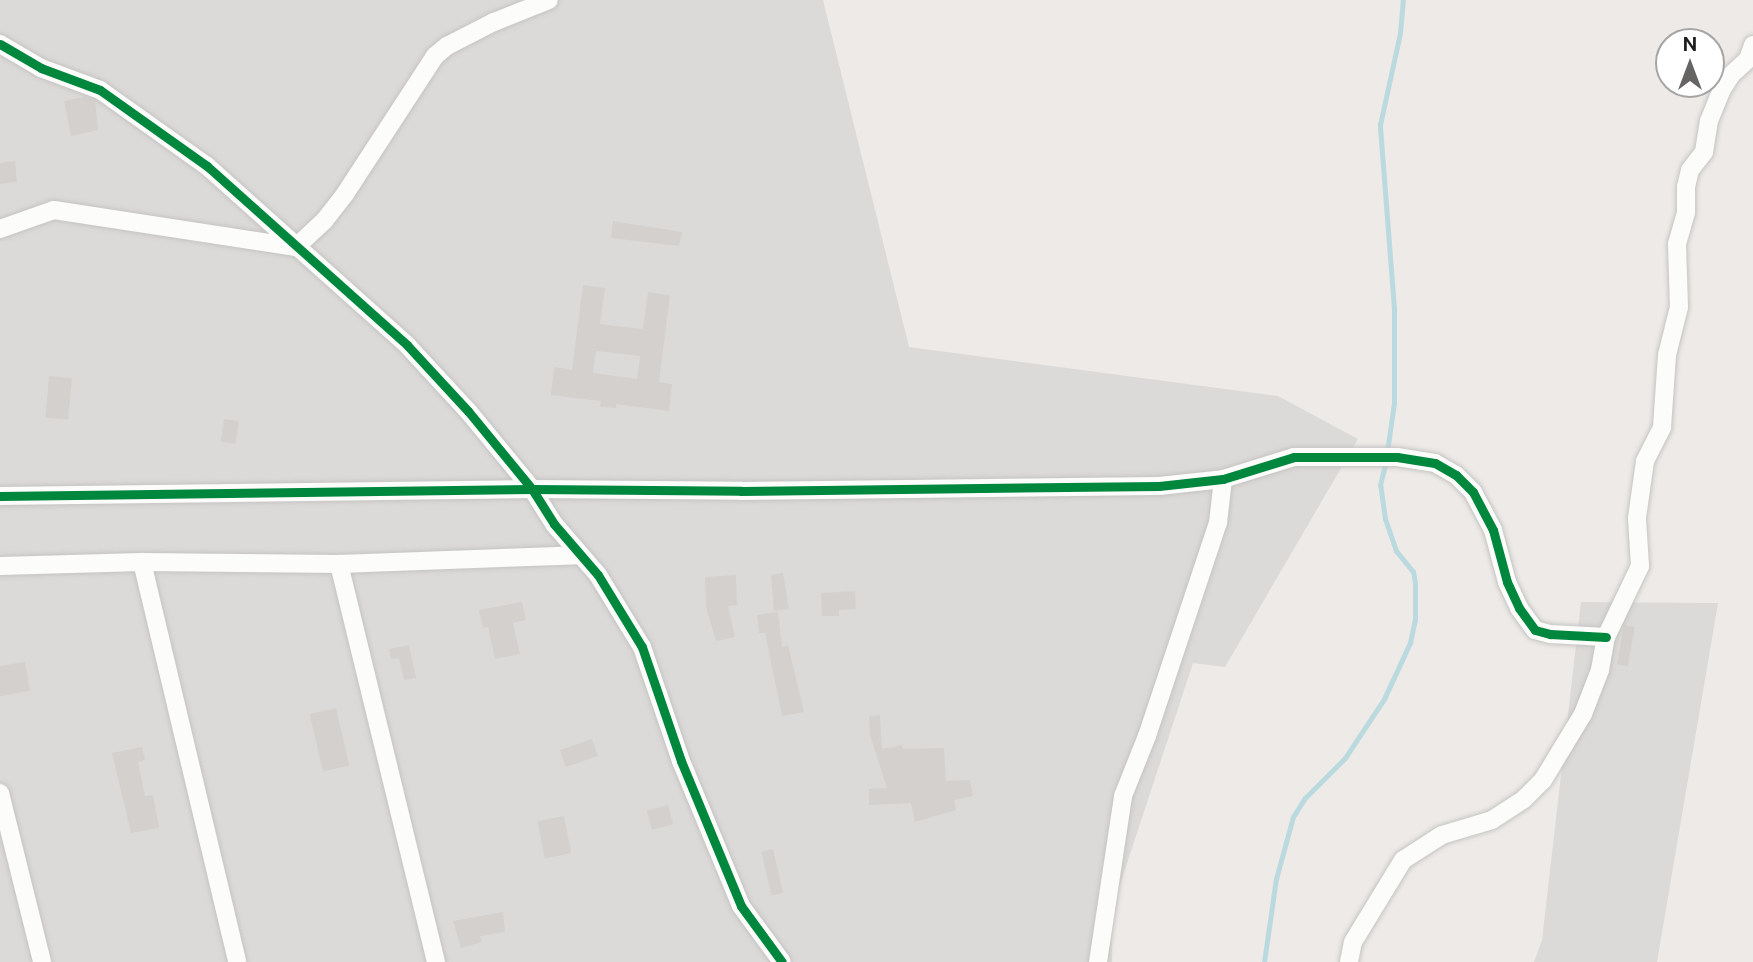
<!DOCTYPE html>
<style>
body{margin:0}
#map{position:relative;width:1753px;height:962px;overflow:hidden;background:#edeae7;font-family:"Public Sans",sans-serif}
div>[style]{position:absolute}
.residential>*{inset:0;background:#dcdad8}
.stream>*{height:4.5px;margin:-2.25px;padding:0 2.25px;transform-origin:2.25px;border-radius:2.25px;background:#bbdadf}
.building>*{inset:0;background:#d4d0ce;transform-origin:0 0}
.roads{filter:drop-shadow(0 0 2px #c5c4c3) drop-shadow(0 0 2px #c5c4c3)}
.street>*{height:18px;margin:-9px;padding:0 9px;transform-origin:9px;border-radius:9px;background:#fcfcfb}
.cycleway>*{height:9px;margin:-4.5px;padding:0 4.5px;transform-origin:4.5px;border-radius:4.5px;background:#00873e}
span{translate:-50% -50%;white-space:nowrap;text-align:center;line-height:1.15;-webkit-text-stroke:7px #fff;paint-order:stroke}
.north{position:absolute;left:1655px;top:28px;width:70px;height:70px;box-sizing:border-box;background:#fff;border:2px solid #a5a5a5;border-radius:50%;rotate:0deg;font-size:19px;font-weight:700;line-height:28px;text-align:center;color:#1e1e1e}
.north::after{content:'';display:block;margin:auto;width:24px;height:32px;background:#666564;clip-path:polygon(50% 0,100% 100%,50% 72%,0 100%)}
</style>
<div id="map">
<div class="residential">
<div style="clip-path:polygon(0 0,823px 0,909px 347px,1278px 396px,1358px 439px,1225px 667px,1193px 663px,1111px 912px,1112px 962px,0 962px)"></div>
<div style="clip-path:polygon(1581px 602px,1718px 603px,1657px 962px,1534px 962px,1542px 940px)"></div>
</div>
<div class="stream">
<div style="left:1387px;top:452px;width:49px;rotate:-81.9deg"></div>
<div style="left:1394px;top:403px;width:94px;rotate:-90deg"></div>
<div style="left:1394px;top:309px;width:185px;rotate:-94.4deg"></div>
<div style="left:1380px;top:125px;width:94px;rotate:-77.7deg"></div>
<div style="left:1400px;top:33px;width:33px;rotate:-85deg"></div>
<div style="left:1264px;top:962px;width:84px;rotate:-81.8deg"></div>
<div style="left:1276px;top:879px;width:64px;rotate:-74.7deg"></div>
<div style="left:1293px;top:817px;width:22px;rotate:-58deg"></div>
<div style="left:1305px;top:798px;width:57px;rotate:-45deg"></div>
<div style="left:1345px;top:758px;width:71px;rotate:-56.5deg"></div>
<div style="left:1384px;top:699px;width:62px;rotate:-65.1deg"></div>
<div style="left:1410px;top:643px;width:24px;rotate:-78deg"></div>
<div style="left:1415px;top:620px;width:36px;rotate:-90deg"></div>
<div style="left:1415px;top:584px;width:12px;rotate:-99deg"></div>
<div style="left:1413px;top:572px;width:27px;rotate:-129deg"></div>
<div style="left:1396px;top:551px;width:34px;rotate:-109deg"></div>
<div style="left:1385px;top:519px;width:34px;rotate:-98deg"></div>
<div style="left:1380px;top:485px;width:25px;rotate:-76deg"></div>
</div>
<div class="building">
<div style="clip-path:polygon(85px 97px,95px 100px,98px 130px,71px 136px,64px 101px)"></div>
<div style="clip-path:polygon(15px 161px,17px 182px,0 184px,0 163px)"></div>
<div style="clip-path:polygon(613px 221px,682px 232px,679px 246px,611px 238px)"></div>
<div style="clip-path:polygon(evenodd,583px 285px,605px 288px,600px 324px,643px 329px,648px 292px,670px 295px,659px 382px,672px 384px,669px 411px,616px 404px,616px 408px,600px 407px,601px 401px,551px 395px,554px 367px,572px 370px,583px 285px,596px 351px,640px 356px,637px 379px,593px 373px,596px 351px)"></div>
<div style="left:49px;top:376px;width:23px;height:42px;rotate:5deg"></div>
<div style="left:224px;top:419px;width:15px;height:23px;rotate:8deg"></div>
<div style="clip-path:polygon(783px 573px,789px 609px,774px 611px,771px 575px)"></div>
<div style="clip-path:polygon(736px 575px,737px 605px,728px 606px,735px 637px,716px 641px,706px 607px,705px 577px)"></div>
<div style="clip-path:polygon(855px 591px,856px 609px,839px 610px,839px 616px,822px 616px,821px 593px)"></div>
<div style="clip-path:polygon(522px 602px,526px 620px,513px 623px,520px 654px,495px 659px,488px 627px,483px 628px,479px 610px)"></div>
<div style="clip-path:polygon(778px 612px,782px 647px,788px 645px,804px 712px,782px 716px,765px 633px,759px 633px,757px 615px)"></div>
<div style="left:1624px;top:625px;width:11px;height:40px;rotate:10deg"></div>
<div style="clip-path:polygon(409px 645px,416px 678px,404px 680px,399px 658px,391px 659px,389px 649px)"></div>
<div style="clip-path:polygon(25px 662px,30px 691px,0 696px,0 666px)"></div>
<div style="left:336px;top:708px;width:59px;height:27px;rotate:77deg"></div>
<div style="clip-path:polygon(880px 715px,882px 749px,902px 745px,903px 749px,944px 748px,946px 781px,970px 780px,973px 796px,954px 800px,956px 810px,915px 822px,911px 803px,869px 805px,869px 789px,887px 788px,870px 735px,869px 716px)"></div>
<div style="left:592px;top:739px;width:18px;height:34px;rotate:71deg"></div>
<div style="clip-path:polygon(142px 747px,145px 760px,138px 762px,145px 796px,153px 795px,159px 828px,131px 833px,112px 753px)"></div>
<div style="left:668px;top:805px;width:20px;height:22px;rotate:75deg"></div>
<div style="left:564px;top:816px;width:38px;height:27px;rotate:79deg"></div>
<div style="left:773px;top:849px;width:45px;height:12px;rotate:77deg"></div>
<div style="clip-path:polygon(503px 912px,505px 932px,480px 936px,482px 942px,461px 948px,453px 921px)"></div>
</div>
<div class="roads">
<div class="street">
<div style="left:0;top:44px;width:48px;rotate:30.3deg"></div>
<div style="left:41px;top:68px;width:63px;rotate:20.4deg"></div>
<div style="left:100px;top:90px;width:131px;rotate:35.4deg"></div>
<div style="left:207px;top:166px;width:268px;rotate:41.8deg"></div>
<div style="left:407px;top:345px;width:90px;rotate:47.3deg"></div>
<div style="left:468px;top:411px;width:101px;rotate:50.6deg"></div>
<div style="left:532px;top:489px;width:41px;rotate:57.8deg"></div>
<div style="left:554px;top:524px;width:67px;rotate:49.2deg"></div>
<div style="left:598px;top:575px;width:84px;rotate:58.6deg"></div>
<div style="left:642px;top:647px;width:120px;rotate:71.1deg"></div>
<div style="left:681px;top:761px;width:157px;rotate:67.5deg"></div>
<div style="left:741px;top:906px;width:69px;rotate:53.8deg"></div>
<div style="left:0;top:229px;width:57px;rotate:-19.4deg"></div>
<div style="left:54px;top:210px;width:245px;rotate:8.7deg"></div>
<div style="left:296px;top:247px;width:38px;rotate:-43deg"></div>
<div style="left:324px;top:221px;width:34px;rotate:-52deg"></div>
<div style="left:345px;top:194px;width:165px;rotate:-56.9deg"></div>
<div style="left:435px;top:56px;width:16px;rotate:-40deg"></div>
<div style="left:447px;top:46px;width:53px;rotate:-27.1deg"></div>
<div style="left:494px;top:22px;width:59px;rotate:-21.8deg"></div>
<div style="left:0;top:496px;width:532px;rotate:-0.75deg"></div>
<div style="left:532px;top:489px;width:209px;rotate:0.5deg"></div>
<div style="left:741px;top:491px;width:418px;rotate:-0.7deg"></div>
<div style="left:1159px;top:486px;width:64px;rotate:-6.2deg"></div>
<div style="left:1223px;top:479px;width:74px;rotate:-17.2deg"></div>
<div style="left:1294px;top:457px;width:103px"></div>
<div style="left:1397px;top:457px;width:38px;rotate:9deg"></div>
<div style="left:1435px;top:463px;width:24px;rotate:30deg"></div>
<div style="left:1456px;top:475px;width:24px;rotate:45deg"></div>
<div style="left:1473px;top:492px;width:43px;rotate:62.2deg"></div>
<div style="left:1493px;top:530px;width:54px;rotate:74.9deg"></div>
<div style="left:1507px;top:582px;width:29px;rotate:65deg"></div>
<div style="left:1519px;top:608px;width:27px;rotate:54deg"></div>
<div style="left:1535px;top:630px;width:16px;rotate:15deg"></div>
<div style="left:1550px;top:634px;width:56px;rotate:3.1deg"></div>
<div style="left:142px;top:562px;width:411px;rotate:76.6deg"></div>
<div style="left:339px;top:564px;width:410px;rotate:76.3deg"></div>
<div style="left:0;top:566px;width:142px;rotate:-1.6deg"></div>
<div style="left:142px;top:562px;width:197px;rotate:0.6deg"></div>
<div style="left:339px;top:564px;width:241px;rotate:-2.1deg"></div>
<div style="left:0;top:793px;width:174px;rotate:76deg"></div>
<div style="left:1098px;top:962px;width:168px;rotate:-81.4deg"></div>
<div style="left:1123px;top:796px;width:65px;rotate:-68.2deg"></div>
<div style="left:1147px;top:736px;width:225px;rotate:-71.6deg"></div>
<div style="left:1218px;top:523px;width:44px;rotate:-83.5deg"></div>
<div style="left:1349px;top:962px;width:20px;rotate:-79deg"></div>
<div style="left:1353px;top:942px;width:96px;rotate:-58.6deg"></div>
<div style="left:1403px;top:860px;width:46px;rotate:-32.7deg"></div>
<div style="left:1442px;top:835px;width:52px;rotate:-16.7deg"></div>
<div style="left:1492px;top:820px;width:38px;rotate:-33deg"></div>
<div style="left:1524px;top:799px;width:27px;rotate:-45deg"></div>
<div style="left:1543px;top:780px;width:77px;rotate:-58.8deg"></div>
<div style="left:1583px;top:714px;width:47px;rotate:-68.9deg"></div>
<div style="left:1600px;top:670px;width:34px;rotate:-80deg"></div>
<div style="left:1606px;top:637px;width:79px;rotate:-64.4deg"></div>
<div style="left:1640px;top:566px;width:48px;rotate:-93.6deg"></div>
<div style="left:1637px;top:518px;width:58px;rotate:-82deg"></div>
<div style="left:1645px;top:461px;width:38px;rotate:-63deg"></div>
<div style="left:1662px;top:427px;width:72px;rotate:-86deg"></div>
<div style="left:1667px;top:355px;width:49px;rotate:-76deg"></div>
<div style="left:1679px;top:307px;width:63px;rotate:-91.8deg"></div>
<div style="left:1677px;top:244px;width:32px;rotate:-74deg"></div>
<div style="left:1686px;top:213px;width:26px;rotate:-90deg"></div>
<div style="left:1686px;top:187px;width:17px;rotate:-77deg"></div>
<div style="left:1690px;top:170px;width:23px;rotate:-52deg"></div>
<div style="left:1704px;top:152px;width:31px;rotate:-81deg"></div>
<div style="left:1709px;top:121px;width:32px;rotate:-68deg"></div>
<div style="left:1721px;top:91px;width:19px;rotate:-58deg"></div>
<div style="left:1731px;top:75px;width:23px;rotate:-43deg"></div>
<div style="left:1748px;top:59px;width:15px;rotate:-70deg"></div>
</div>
</div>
<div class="cycleway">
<div style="left:0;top:44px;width:48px;rotate:30.3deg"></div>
<div style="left:41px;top:68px;width:63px;rotate:20.4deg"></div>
<div style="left:100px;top:90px;width:131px;rotate:35.4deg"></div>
<div style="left:207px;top:166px;width:268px;rotate:41.8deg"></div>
<div style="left:407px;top:345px;width:90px;rotate:47.3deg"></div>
<div style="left:468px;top:411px;width:101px;rotate:50.6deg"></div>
<div style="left:532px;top:489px;width:41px;rotate:57.8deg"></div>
<div style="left:554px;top:524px;width:67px;rotate:49.2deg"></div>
<div style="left:598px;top:575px;width:84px;rotate:58.6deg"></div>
<div style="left:642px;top:647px;width:120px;rotate:71.1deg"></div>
<div style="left:681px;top:761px;width:157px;rotate:67.5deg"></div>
<div style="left:741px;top:906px;width:69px;rotate:53.8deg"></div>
<div style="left:0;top:496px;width:532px;rotate:-0.75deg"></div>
<div style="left:532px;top:489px;width:209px;rotate:0.5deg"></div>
<div style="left:741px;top:491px;width:418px;rotate:-0.7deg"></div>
<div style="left:1159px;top:486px;width:64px;rotate:-6.2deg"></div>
<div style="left:1223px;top:479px;width:74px;rotate:-17.2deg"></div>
<div style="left:1294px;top:457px;width:103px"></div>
<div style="left:1397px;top:457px;width:38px;rotate:9deg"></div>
<div style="left:1435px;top:463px;width:24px;rotate:30deg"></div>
<div style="left:1456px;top:475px;width:24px;rotate:45deg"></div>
<div style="left:1473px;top:492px;width:43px;rotate:62.2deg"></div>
<div style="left:1493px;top:530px;width:54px;rotate:74.9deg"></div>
<div style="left:1507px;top:582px;width:29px;rotate:65deg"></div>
<div style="left:1519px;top:608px;width:27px;rotate:54deg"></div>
<div style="left:1535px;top:630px;width:16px;rotate:15deg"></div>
<div style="left:1550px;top:634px;width:56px;rotate:3.1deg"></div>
</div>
<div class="north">N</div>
</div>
